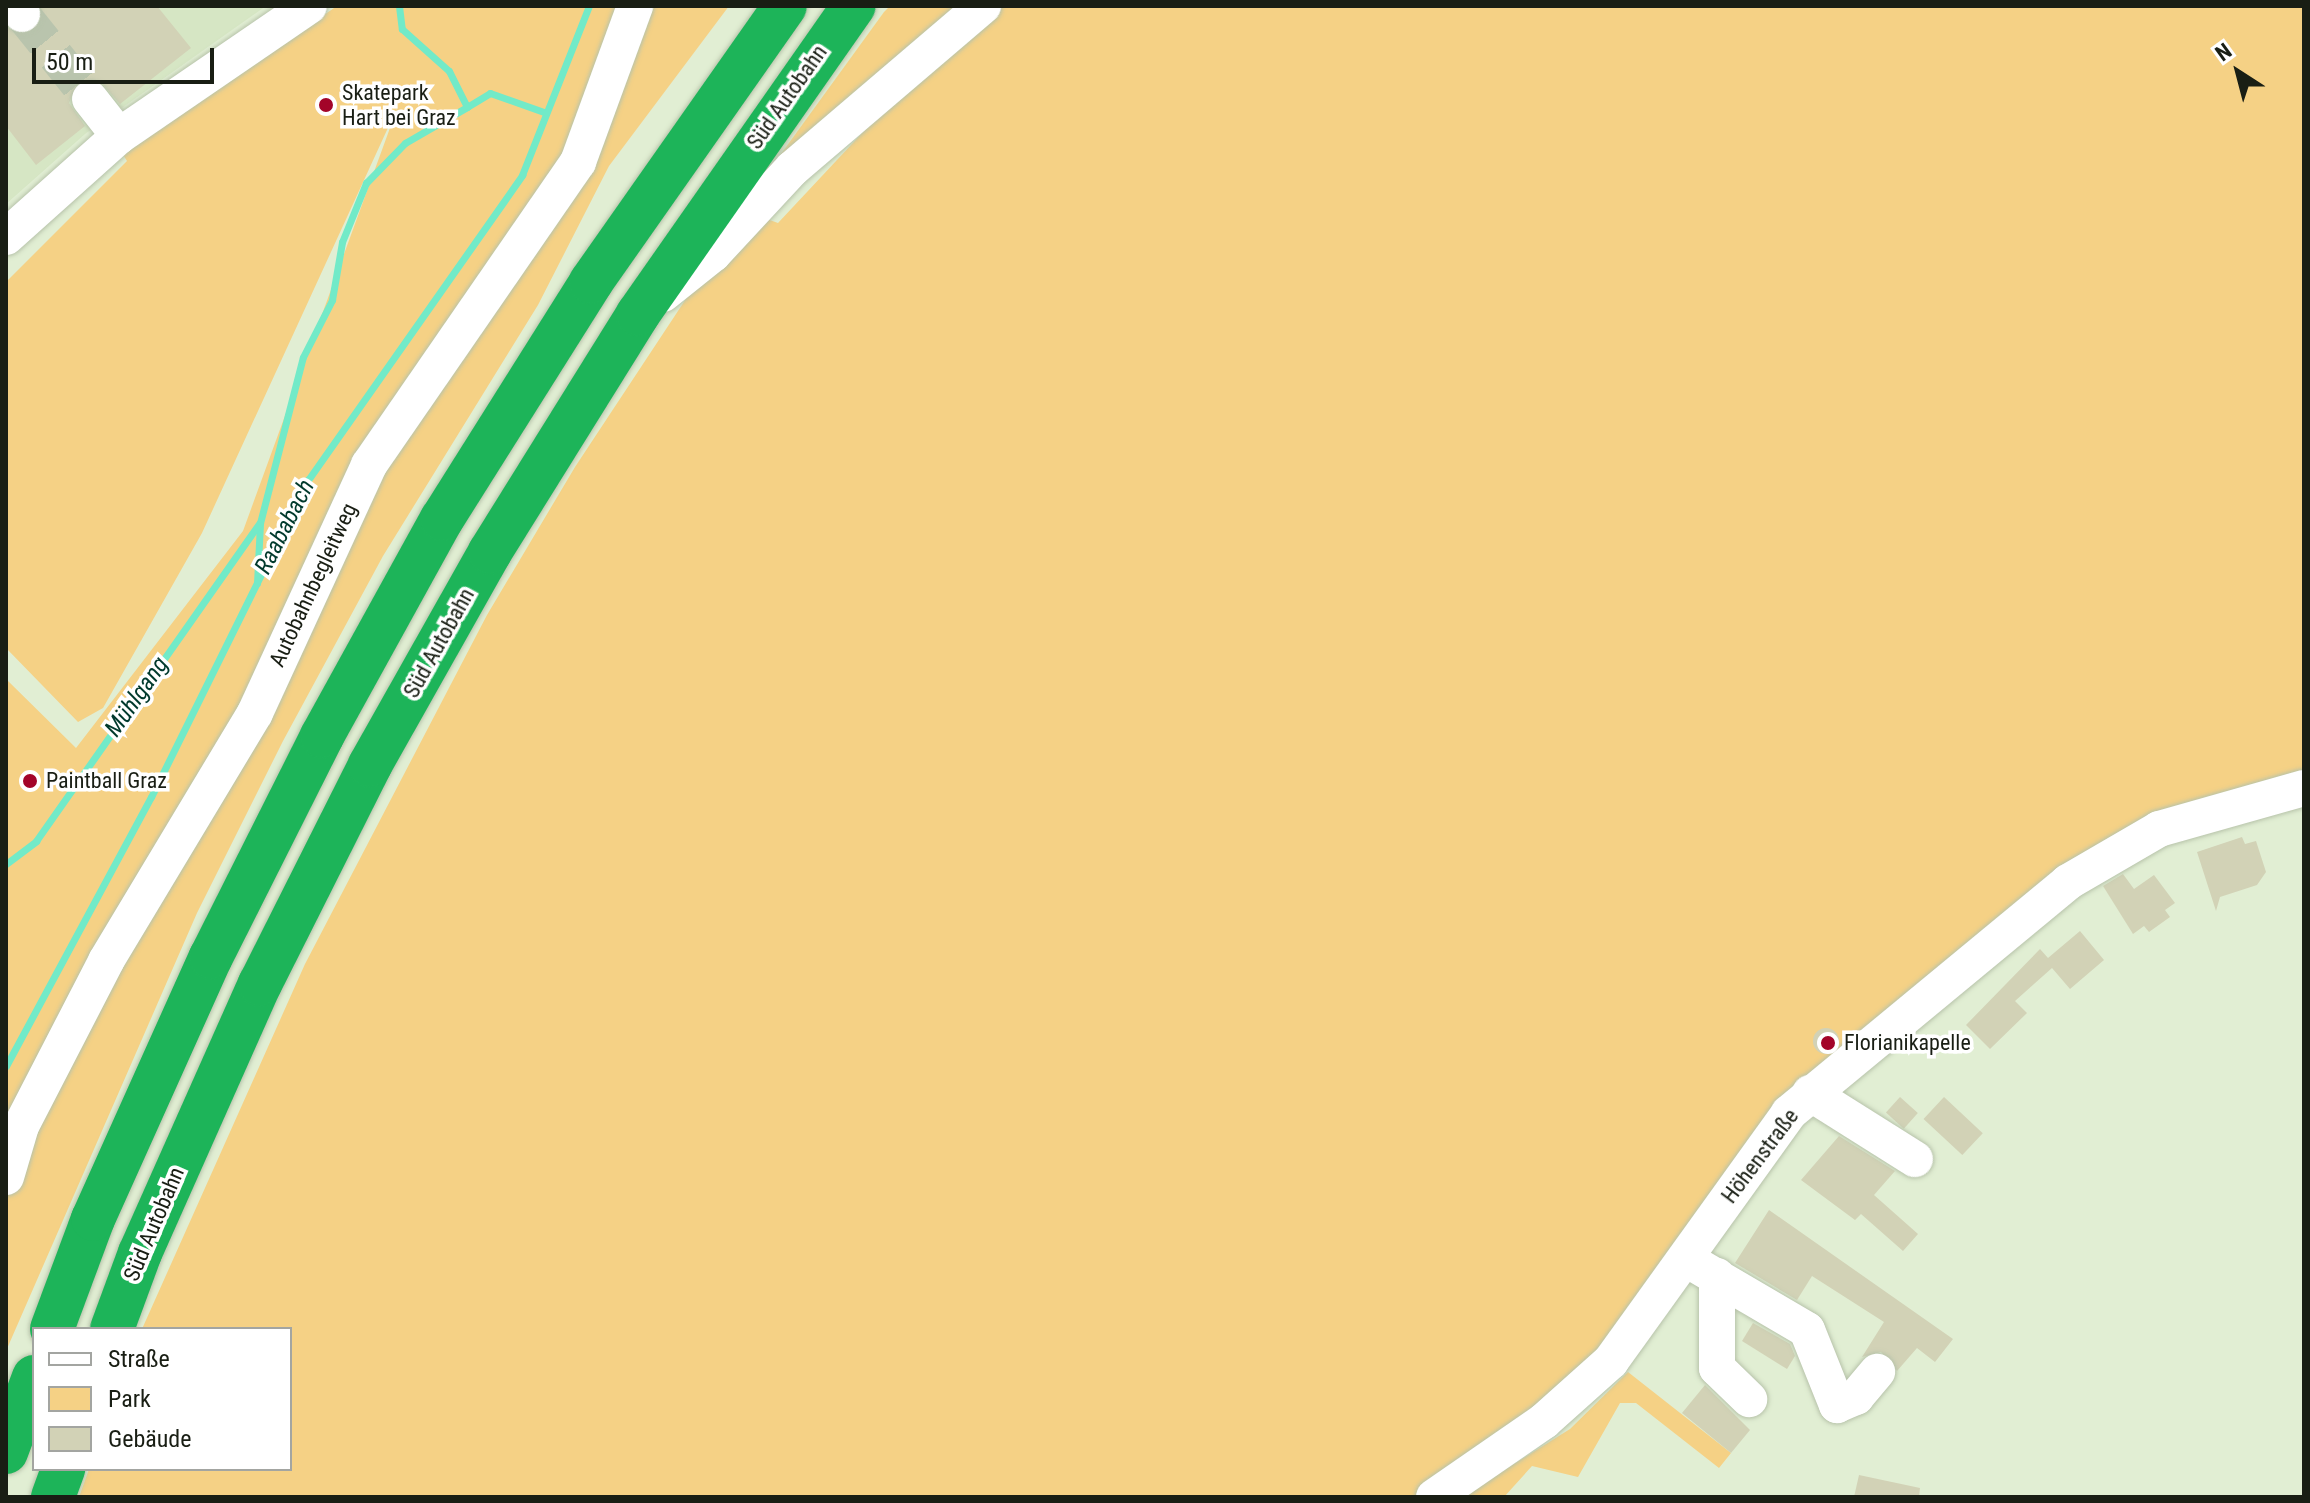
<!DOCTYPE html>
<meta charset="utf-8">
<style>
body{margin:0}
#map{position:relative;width:2310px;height:1503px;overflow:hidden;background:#e1eed3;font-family:"Roboto Condensed",sans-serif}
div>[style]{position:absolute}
.built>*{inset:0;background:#d6e6c4}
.green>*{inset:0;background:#f5d185}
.stream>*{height:7px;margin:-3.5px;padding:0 3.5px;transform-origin:3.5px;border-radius:3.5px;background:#72eac8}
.building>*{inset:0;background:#d2d2b6;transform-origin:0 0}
.round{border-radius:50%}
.minor-tunnel>*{height:36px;margin-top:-18px;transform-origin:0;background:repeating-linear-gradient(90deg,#b9c4ad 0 36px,transparent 0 54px)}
.roads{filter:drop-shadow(0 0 2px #b7c3aa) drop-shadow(0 0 2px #b7c3aa)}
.minor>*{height:36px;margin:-18px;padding:0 18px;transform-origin:18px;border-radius:18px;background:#fff}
.highway>*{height:44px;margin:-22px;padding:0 22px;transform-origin:22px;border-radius:22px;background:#1db459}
.dots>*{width:22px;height:22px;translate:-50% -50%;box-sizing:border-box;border:4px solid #fff;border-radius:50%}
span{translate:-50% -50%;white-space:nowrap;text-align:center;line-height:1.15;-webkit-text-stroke:7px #fff;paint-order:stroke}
.poi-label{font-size:22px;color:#191e14}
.left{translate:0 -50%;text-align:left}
.street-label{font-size:22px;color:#191e14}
.water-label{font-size:24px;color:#00392c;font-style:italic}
.frame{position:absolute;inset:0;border:8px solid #191e14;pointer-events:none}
.legend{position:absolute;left:32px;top:1327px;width:260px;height:144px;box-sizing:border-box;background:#fff;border:2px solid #a3a5a1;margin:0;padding:10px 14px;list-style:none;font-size:24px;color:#191e14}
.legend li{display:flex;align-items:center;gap:16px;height:40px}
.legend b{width:40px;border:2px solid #a3a5a1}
.north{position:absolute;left:2198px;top:32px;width:80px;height:80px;-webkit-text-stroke:6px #fff;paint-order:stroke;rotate:324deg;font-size:22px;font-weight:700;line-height:32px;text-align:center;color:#191e14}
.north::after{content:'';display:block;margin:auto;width:28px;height:36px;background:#191e14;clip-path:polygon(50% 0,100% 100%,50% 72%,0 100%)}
.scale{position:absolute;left:32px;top:48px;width:182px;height:36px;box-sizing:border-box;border:4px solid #191e14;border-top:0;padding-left:10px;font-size:24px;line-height:28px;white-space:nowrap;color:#191e14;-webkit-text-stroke:6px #fff;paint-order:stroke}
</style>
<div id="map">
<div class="built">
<div style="clip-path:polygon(6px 6px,266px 6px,85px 134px,6px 204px)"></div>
</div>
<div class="green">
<div style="clip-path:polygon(337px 6px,729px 6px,609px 166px,538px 305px,383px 556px,283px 741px,197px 913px,6px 1351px,6px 679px,76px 748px,243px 531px,398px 106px,202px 533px,103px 708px,78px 722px,6px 648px,6px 282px,127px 161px,122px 153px)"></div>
<div style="clip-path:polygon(890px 6px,970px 6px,765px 176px,884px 12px)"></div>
<div style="clip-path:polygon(1000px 6px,2304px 6px,2304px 782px,2211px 804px,1963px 950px,1851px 1038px,1829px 1058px,1634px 1327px,1494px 1452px,1414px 1497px,79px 1497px,89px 1469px,290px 1469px,290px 1329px,142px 1329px,305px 964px,487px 615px,575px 467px,744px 211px,778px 223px,880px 114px,877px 109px)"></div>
<div style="clip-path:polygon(1628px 1372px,1731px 1453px,1719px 1468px,1636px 1403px,1620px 1403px,1578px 1477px,1532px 1466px,1504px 1497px,1461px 1497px,1570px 1429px)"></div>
</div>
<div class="stream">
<div style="left:399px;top:6px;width:23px;rotate:83deg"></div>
<div style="left:402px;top:29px;width:63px;rotate:41.8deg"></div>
<div style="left:449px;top:71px;width:40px;rotate:63.4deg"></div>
<div style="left:467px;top:107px;width:27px;rotate:-31deg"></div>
<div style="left:490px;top:93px;width:57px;rotate:19.4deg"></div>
<div style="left:257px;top:583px;width:60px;rotate:-87.1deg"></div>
<div style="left:260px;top:523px;width:171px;rotate:-75.5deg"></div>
<div style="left:303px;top:357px;width:64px;rotate:-63deg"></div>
<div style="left:332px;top:300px;width:59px;rotate:-80.2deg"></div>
<div style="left:342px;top:242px;width:64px;rotate:-67.9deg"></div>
<div style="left:366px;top:183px;width:56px;rotate:-45.7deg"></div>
<div style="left:405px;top:143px;width:72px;rotate:-30.1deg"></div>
<div style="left:6px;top:864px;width:38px;rotate:-37deg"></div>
<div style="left:36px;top:841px;width:388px;rotate:-54.9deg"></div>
<div style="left:6px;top:1066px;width:306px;rotate:-61.7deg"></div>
<div style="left:151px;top:797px;width:354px;rotate:-63.7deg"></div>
<div style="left:308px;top:480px;width:373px;rotate:-54.9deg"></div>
<div style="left:522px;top:175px;width:182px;rotate:-68.4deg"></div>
</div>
<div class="building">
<div style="clip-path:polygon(41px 6px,157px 6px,191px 48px,120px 104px,99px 80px,78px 82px,69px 103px,85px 126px,36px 165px,6px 126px,6px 27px,24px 35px,34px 31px)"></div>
<div style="clip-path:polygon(2242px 837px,2245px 844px,2256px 841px,2266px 872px,2257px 885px,2220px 897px,2216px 911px,2197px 852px)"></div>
<div style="clip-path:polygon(2123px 874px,2134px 889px,2154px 875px,2175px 903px,2165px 910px,2170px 917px,2149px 932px,2144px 926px,2133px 934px,2103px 886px)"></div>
<div style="clip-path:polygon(2080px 931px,2104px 960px,2070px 989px,2052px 968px,2015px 1001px,2027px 1013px,1990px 1049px,1966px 1025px,2040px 949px,2048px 958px)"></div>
<div class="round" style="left:1813px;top:1028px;width:26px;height:26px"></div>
<div style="left:1900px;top:1097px;width:24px;height:21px;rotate:42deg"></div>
<div style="left:1944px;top:1097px;width:53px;height:30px;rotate:43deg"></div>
<div style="clip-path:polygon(1839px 1136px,1895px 1171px,1874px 1195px,1918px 1234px,1903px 1251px,1861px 1214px,1855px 1220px,1801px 1180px)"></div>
<div style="clip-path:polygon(1769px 1210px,1953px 1339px,1935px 1362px,1917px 1348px,1897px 1371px,1881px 1352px,1862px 1357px,1884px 1322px,1812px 1276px,1797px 1300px,1735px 1263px)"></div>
<div style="clip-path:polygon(1753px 1323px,1790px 1344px,1795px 1356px,1787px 1369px,1742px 1341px)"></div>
<div style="clip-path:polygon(1705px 1385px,1750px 1430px,1731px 1453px,1682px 1413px)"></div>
<div style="clip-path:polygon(1859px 1475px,1920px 1488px,1919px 1497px,1854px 1497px)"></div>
</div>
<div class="minor-tunnel">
<div style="left:22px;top:14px;width:109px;rotate:51.3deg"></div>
</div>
<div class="roads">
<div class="minor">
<div style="left:16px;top:6px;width:10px;rotate:53deg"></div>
<div style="left:90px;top:99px;width:47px;rotate:51.9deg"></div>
<div style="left:6px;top:237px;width:152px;rotate:-41.8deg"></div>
<div style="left:119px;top:136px;width:230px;rotate:-34.4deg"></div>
<div style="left:663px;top:294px;width:64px;rotate:-38.7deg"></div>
<div style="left:713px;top:254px;width:117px;rotate:-47.1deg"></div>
<div style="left:793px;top:168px;width:250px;rotate:-40.5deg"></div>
<div style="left:1810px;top:1093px;width:124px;rotate:32.2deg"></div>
<div style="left:6px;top:1177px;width:53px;rotate:-73.6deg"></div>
<div style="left:21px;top:1126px;width:186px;rotate:-62.7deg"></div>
<div style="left:106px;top:961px;width:289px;rotate:-59deg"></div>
<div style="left:255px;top:713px;width:273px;rotate:-65.3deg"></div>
<div style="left:369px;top:465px;width:368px;rotate:-55.4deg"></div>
<div style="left:578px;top:162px;width:166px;rotate:-69.9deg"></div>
<div style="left:1686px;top:1259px;width:140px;rotate:30.4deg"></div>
<div style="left:1807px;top:1330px;width:81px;rotate:68.2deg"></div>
<div style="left:1837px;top:1405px;width:21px;rotate:-23deg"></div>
<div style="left:1856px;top:1397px;width:33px;rotate:-50deg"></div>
<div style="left:1717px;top:1276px;width:92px;rotate:90deg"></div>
<div style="left:1717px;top:1368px;width:45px;rotate:44.1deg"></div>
<div style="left:1434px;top:1497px;width:134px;rotate:-34.6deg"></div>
<div style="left:1544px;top:1421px;width:90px;rotate:-41.8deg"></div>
<div style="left:1611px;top:1361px;width:305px;rotate:-54.3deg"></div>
<div style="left:1789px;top:1113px;width:362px;rotate:-39.6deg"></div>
<div style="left:2068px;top:882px;width:105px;rotate:-30.2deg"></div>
<div style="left:2159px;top:829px;width:151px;rotate:-15.8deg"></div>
</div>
<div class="highway">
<div style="left:52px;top:1329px;width:117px;rotate:-69.6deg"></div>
<div style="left:93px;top:1219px;width:287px;rotate:-65.8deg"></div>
<div style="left:211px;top:957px;width:247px;rotate:-63.3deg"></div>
<div style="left:322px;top:736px;width:248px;rotate:-61.1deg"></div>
<div style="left:442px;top:519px;width:280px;rotate:-57.8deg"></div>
<div style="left:591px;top:282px;width:337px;rotate:-54.9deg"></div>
<div style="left:112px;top:1329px;width:81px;rotate:-69.8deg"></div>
<div style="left:140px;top:1253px;width:295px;rotate:-66deg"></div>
<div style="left:260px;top:984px;width:245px;rotate:-63.3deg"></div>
<div style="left:370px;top:765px;width:244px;rotate:-60.6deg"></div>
<div style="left:490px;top:552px;width:280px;rotate:-58.1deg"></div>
<div style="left:638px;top:314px;width:376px;rotate:-55deg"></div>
<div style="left:6px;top:1452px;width:80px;rotate:-69.5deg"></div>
<div style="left:53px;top:1497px;width:30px;rotate:-70deg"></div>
</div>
</div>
<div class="dots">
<div style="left:326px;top:105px;background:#a30429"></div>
<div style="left:30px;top:781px;background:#a30429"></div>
<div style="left:1828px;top:1043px;background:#a30429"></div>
</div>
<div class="poi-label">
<span class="left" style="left:342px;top:105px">Skatepark<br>Hart bei Graz</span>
<span class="left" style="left:46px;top:781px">Paintball Graz</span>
<span class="left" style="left:1844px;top:1043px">Florianikapelle</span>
</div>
<div class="street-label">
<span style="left:787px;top:97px;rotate:-55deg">Süd Autobahn</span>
<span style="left:313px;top:585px;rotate:-65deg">Autobahnbegleitweg</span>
<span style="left:439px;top:643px;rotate:-61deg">Süd Autobahn</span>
<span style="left:1760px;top:1156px;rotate:-53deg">Höhenstraße</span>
<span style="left:154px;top:1224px;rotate:-67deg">Süd Autobahn</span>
</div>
<div class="water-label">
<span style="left:285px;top:527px;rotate:-63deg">Raababach</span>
<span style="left:137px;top:697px;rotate:-55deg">Mühlgang</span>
</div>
<div class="frame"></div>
<ul class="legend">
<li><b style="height:10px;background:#fff"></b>Straße</li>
<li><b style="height:22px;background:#f5d185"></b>Park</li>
<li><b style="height:22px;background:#d2d2b6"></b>Gebäude</li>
</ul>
<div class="north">N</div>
<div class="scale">50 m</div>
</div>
